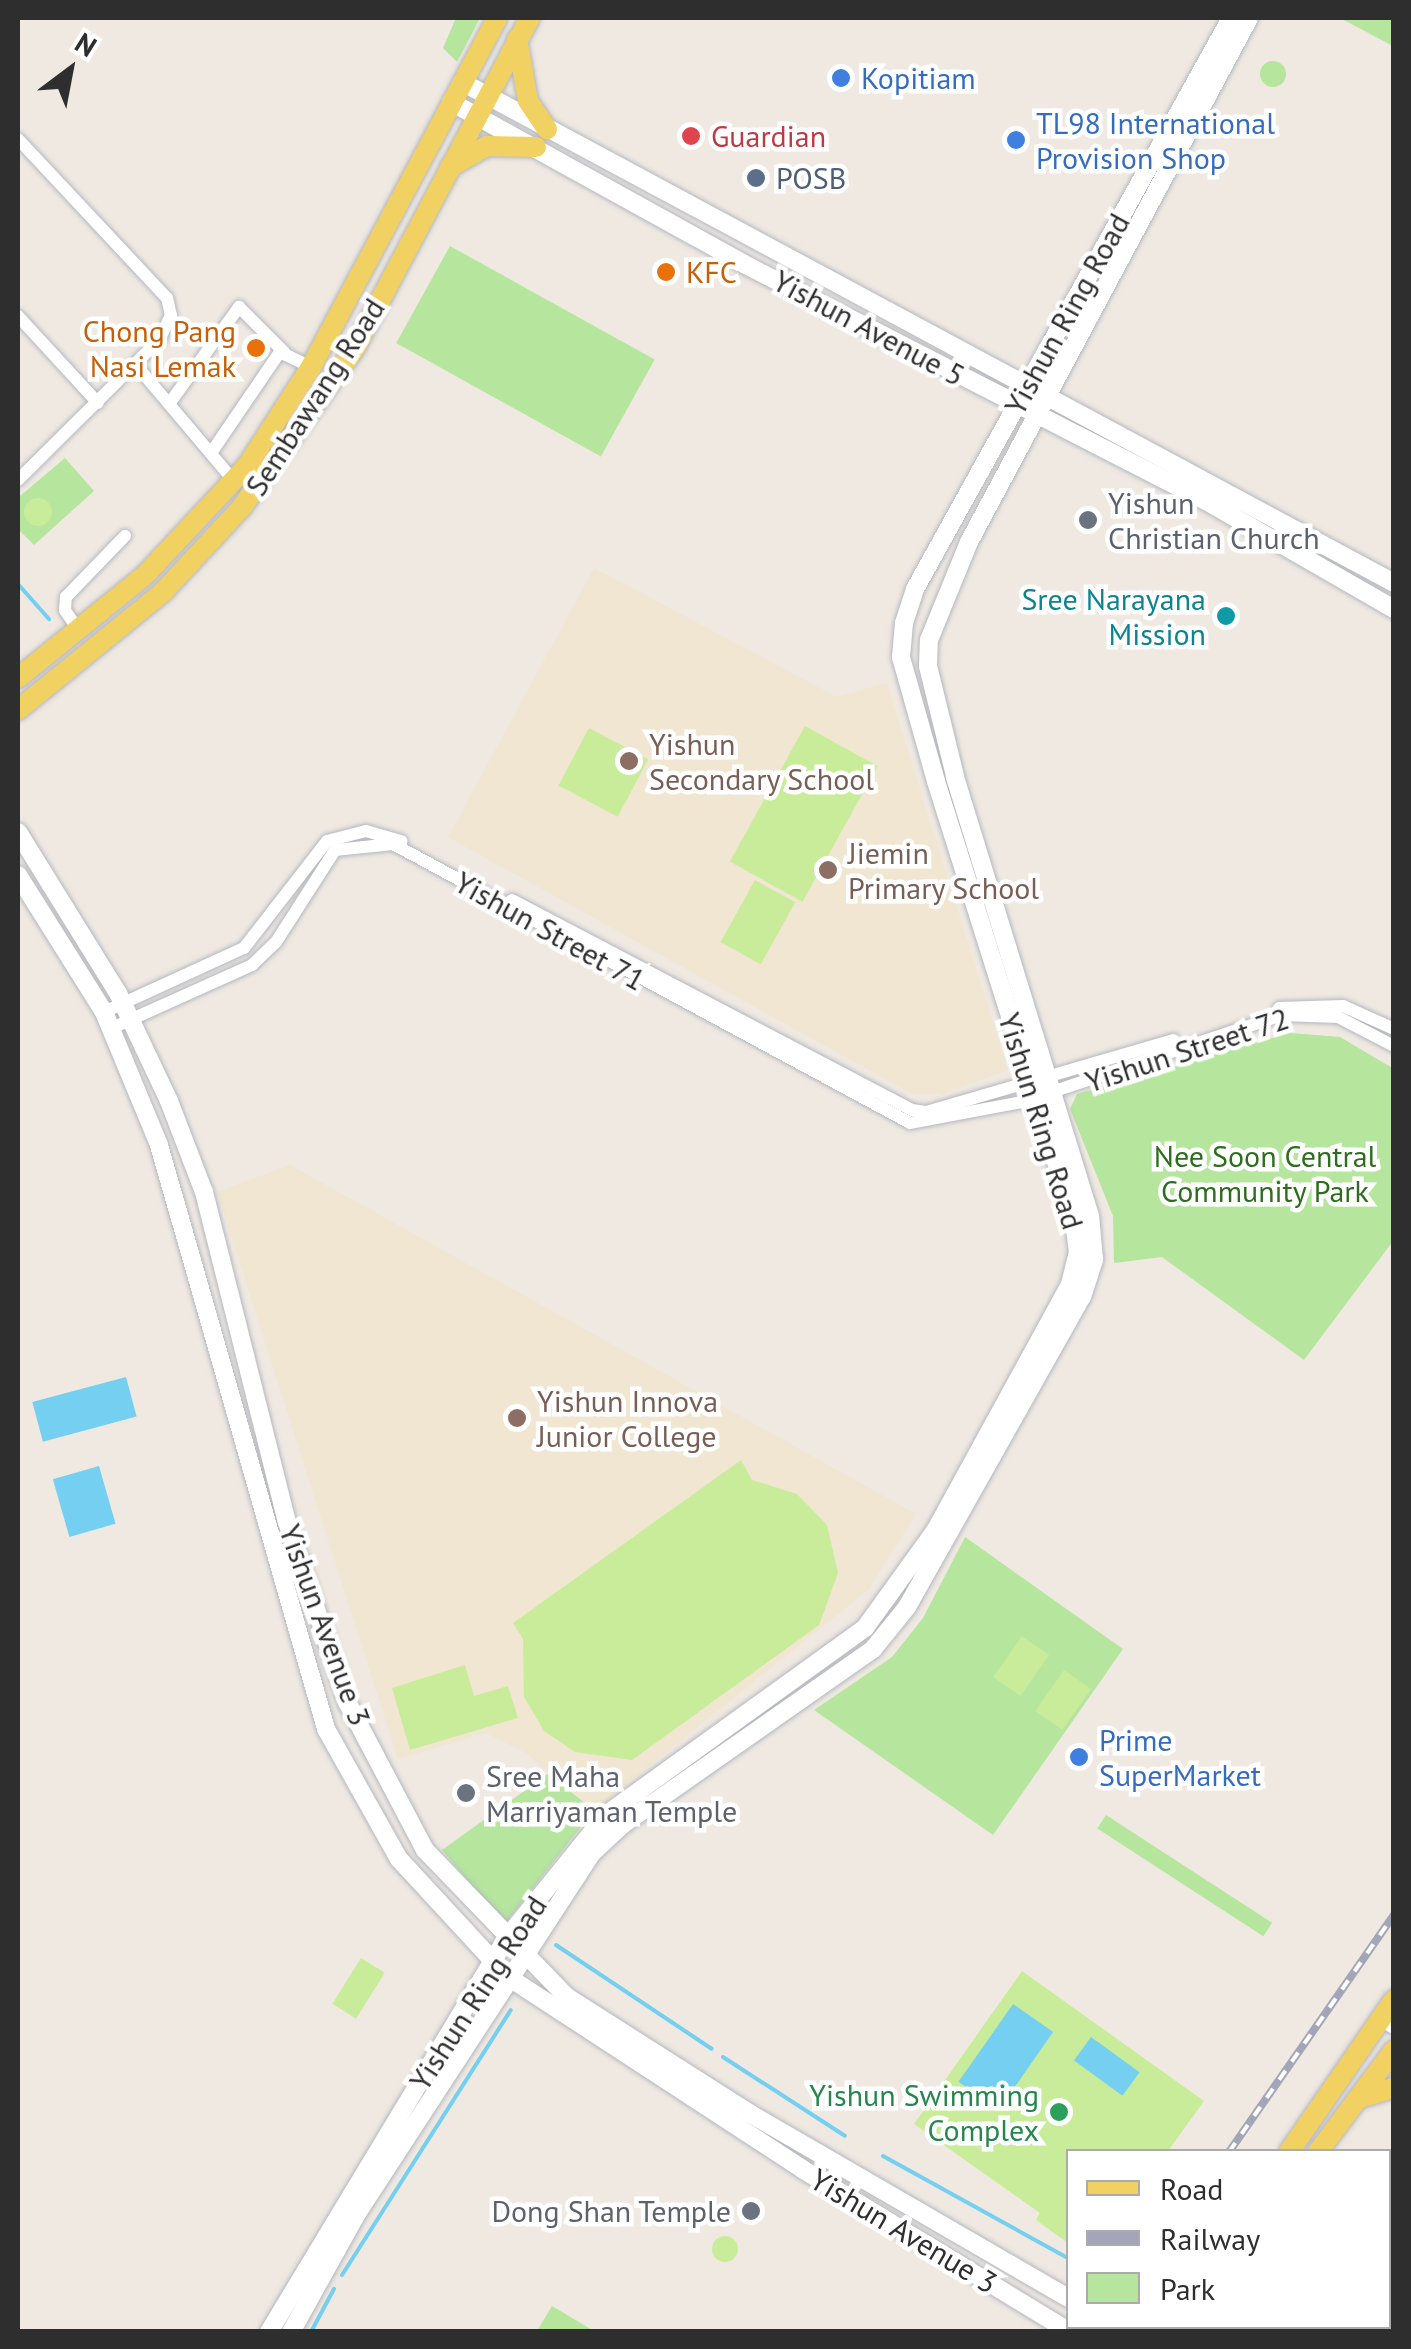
<!DOCTYPE html>
<style>
body{margin:0}
#map{position:relative;width:1411px;height:2349px;overflow:hidden;background:#efe9e1;font-family:"PT Sans",sans-serif}
div>[style]{position:absolute}
.education>*{inset:0;background:#f0e6d1}
.green>*{inset:0;background:#b6e59e;transform-origin:0 0}
.round{border-radius:50%}
.pitch>*{inset:0;background:#c9ec9a;transform-origin:0 0}
.water>*{inset:0;background:#75cff0;transform-origin:0 0}
.stream>*{height:4px;margin:-2px;padding:0 2px;transform-origin:2px;border-radius:2px;background:#75cff0}
.roads{filter:drop-shadow(0 0 2px #b4b7c1) drop-shadow(0 0 2px #b4b7c1)}
.street>*{height:12px;margin:-6px;padding:0 6px;transform-origin:6px;border-radius:6px;background:#fff}
.secondary>*{height:18px;margin:-9px;padding:0 9px;transform-origin:9px;border-radius:9px;background:#fff}
.primary>*{height:20px;margin:-10px;padding:0 10px;transform-origin:10px;border-radius:10px;background:#f2d163}
.rail>*{height:8px;margin-top:-4px;transform-origin:0;background:repeating-linear-gradient(90deg,#fff 0 11px,#a3a6b8 0 22px);box-sizing:border-box;border-block:2px solid #a3a6b8}
.dots>*{width:28px;height:28px;translate:-50% -50%;box-sizing:border-box;border:5px solid #fff;border-radius:50%}
span{translate:-50% -50%;white-space:nowrap;text-align:center;line-height:1.15;-webkit-text-stroke:9px #fff;paint-order:stroke}
.shop-label{font-size:30px;color:#366cbe}
.left{translate:0 -50%;text-align:left}
.health-label{font-size:30px;color:#be3a42}
.service-label{font-size:30px;color:#4e5e75}
.food-label{font-size:30px;color:#c56008}
.right{translate:-100% -50%;text-align:right}
.street-label{font-size:30px;color:#2e2e2e}
.worship-label{font-size:30px;color:#5b616d}
.culture-label{font-size:30px;color:#0d838f}
.education-label{font-size:30px;color:#785e54}
.park-label{font-size:30px;color:#2c6e1b}
.leisure-label{font-size:30px;color:#27864d}
.frame{position:absolute;inset:0;border:20px solid #2e2e2e;pointer-events:none}
.legend{position:absolute;left:1066px;top:2149px;width:325px;height:180px;box-sizing:border-box;background:#fff;border:2px solid #ababab;margin:0;padding:12px 18px;list-style:none;font-size:30px;color:#2e2e2e}
.legend li{display:flex;align-items:center;gap:20px;height:50px}
.legend b{width:50px;border:2px solid #ababab}
.north{position:absolute;left:20px;top:20px;width:100px;height:100px;-webkit-text-stroke:8px #fff;paint-order:stroke;rotate:32deg;font-size:28px;font-weight:700;line-height:40px;text-align:center;color:#2e2e2e}
.north::after{content:'';display:block;margin:auto;width:35px;height:45px;background:#2e2e2e;clip-path:polygon(50% 0,100% 100%,50% 72%,0 100%)}
</style>
<div id="map">
<div class="education">
<div style="clip-path:polygon(594px 568px,837px 697px,887px 683px,1008px 1070px,943px 1094px,912px 1094px,448px 837px)"></div>
<div style="clip-path:polygon(290px 1165px,916px 1514px,868px 1590px,594px 1810px,526px 1753px,486px 1733px,398px 1759px,217px 1192px)"></div>
</div>
<div class="green">
<div style="clip-path:polygon(456px 18px,480px 18px,457px 62px,443px 48px)"></div>
<div style="clip-path:polygon(1340px 18px,1393px 18px,1393px 46px)"></div>
<div class="round" style="left:1260px;top:61px;width:26px;height:26px"></div>
<div style="left:450px;top:246px;width:234px;height:111px;rotate:29deg"></div>
<div style="clip-path:polygon(65px 458px,94px 491px,34px 545px,18px 529px,20px 496px)"></div>
<div style="clip-path:polygon(1290px 1033px,1340px 1037px,1394px 1069px,1393px 1241px,1304px 1360px,1162px 1257px,1114px 1263px,1113px 1216px,1070px 1109px,1077px 1094px)"></div>
<div style="clip-path:polygon(965px 1537px,1123px 1649px,993px 1835px,814px 1710px,892px 1657px,923px 1618px)"></div>
<div style="clip-path:polygon(548px 1774px,594px 1810px,504px 1925px,442px 1850px)"></div>
<div style="left:1106px;top:1815px;width:198px;height:16px;rotate:33deg"></div>
<div style="clip-path:polygon(552px 2306px,594px 2331px,537px 2331px)"></div>
</div>
<div class="pitch">
<div class="round" style="left:24px;top:498px;width:28px;height:28px"></div>
<div style="left:805px;top:726px;width:83px;height:155px;rotate:29deg"></div>
<div style="left:589px;top:728px;width:67px;height:65px;rotate:28deg"></div>
<div style="left:755px;top:880px;width:46px;height:71px;rotate:29deg"></div>
<div style="clip-path:polygon(741px 1460px,752px 1480px,797px 1494px,827px 1525px,838px 1573px,819px 1625px,632px 1760px,575px 1752px,544px 1731px,524px 1697px,523px 1639px,513px 1623px)"></div>
<div style="left:1022px;top:1636px;width:33px;height:50px;rotate:35deg"></div>
<div style="clip-path:polygon(465px 1665px,474px 1696px,508px 1686px,518px 1718px,410px 1750px,392px 1688px)"></div>
<div style="left:1064px;top:1670px;width:33px;height:50px;rotate:35deg"></div>
<div style="left:361px;top:1958px;width:28px;height:54px;rotate:32deg"></div>
<div style="clip-path:polygon(1022px 1971px,1204px 2101px,1168px 2151px,1068px 2152px,1068px 2243px,1036px 2220px,1040px 2213px,914px 2124px)"></div>
<div class="round" style="left:712px;top:2236px;width:26px;height:26px"></div>
</div>
<div class="water">
<div style="left:126px;top:1377px;width:41px;height:97px;rotate:75deg"></div>
<div style="left:99px;top:1466px;width:60px;height:48px;rotate:74deg"></div>
<div style="left:1013px;top:2004px;width:49px;height:95px;rotate:35deg"></div>
<div style="left:1091px;top:2037px;width:60px;height:29px;rotate:36deg"></div>
</div>
<div class="stream">
<div style="left:18px;top:584px;width:47px;rotate:48.5deg"></div>
<div style="left:556px;top:1945px;width:187px;rotate:33.7deg"></div>
<div style="left:723px;top:2057px;width:145px;rotate:32.9deg"></div>
<div style="left:883px;top:2156px;width:211px;rotate:28.9deg"></div>
<div style="left:342px;top:2275px;width:314px;rotate:-57.5deg"></div>
<div style="left:311px;top:2332px;width:49px;rotate:-61.9deg"></div>
</div>
<div class="roads">
<div class="street">
<div style="left:18px;top:139px;width:218px;rotate:46.9deg"></div>
<div style="left:167px;top:298px;width:17px;rotate:77deg"></div>
<div style="left:171px;top:315px;width:26px;rotate:115deg"></div>
<div style="left:160px;top:339px;width:200px;rotate:135.2deg"></div>
<div style="left:18px;top:316px;width:118px;rotate:47.4deg"></div>
<div style="left:136px;top:365px;width:153px;rotate:49.8deg"></div>
<div style="left:169px;top:404px;width:120px;rotate:-54.2deg"></div>
<div style="left:239px;top:307px;width:64px;rotate:45deg"></div>
<div style="left:211px;top:453px;width:122px;rotate:-55.7deg"></div>
<div style="left:280px;top:352px;width:34px;rotate:26deg"></div>
<div style="left:79px;top:631px;width:25px;rotate:-124deg"></div>
<div style="left:65px;top:610px;width:13px;rotate:-86deg"></div>
<div style="left:66px;top:597px;width:85px;rotate:-46deg"></div>
<div style="left:512px;top:900px;width:452px;rotate:27.7deg"></div>
<div style="left:912px;top:1110px;width:14px;rotate:8deg"></div>
<div style="left:926px;top:1112px;width:258px;rotate:-16.2deg"></div>
<div style="left:1279px;top:1008px;width:64px;rotate:-1.8deg"></div>
<div style="left:1343px;top:1006px;width:56px;rotate:24.3deg"></div>
<div style="left:104px;top:1012px;width:154px;rotate:-24.6deg"></div>
<div style="left:244px;top:948px;width:135px;rotate:-52.2deg"></div>
<div style="left:327px;top:841px;width:40px;rotate:-14.4deg"></div>
<div style="left:366px;top:831px;width:37px;rotate:16deg"></div>
<div style="left:112px;top:1028px;width:154px;rotate:-24.2deg"></div>
<div style="left:252px;top:965px;width:33px;rotate:-44deg"></div>
<div style="left:276px;top:942px;width:109px;rotate:-57.3deg"></div>
<div style="left:335px;top:850px;width:58px;rotate:-5.9deg"></div>
<div style="left:393px;top:844px;width:587px;rotate:28.35deg"></div>
<div style="left:910px;top:1123px;width:114px;rotate:-10.6deg"></div>
<div style="left:1022px;top:1102px;width:274px;rotate:-18.5deg"></div>
<div style="left:1282px;top:1015px;width:56px;rotate:2deg"></div>
<div style="left:1338px;top:1017px;width:63px;rotate:27.4deg"></div>
<div style="left:1380px;top:2020px;width:16px;rotate:30deg"></div>
</div>
<div class="secondary">
<div style="left:462px;top:82px;width:1058px;rotate:28.26deg"></div>
<div style="left:451px;top:102px;width:335px;rotate:28.9deg"></div>
<div style="left:744px;top:264px;width:519px;rotate:27.16deg"></div>
<div style="left:1206px;top:501px;width:217px;rotate:29.9deg"></div>
<div style="left:18px;top:832px;width:190px;rotate:58.2deg"></div>
<div style="left:118px;top:993px;width:119px;rotate:64.7deg"></div>
<div style="left:169px;top:1101px;width:97px;rotate:69deg"></div>
<div style="left:204px;top:1192px;width:340px;rotate:75.9deg"></div>
<div style="left:287px;top:1522px;width:190px;rotate:71.6deg"></div>
<div style="left:347px;top:1702px;width:167px;rotate:62.2deg"></div>
<div style="left:425px;top:1850px;width:204px;rotate:46deg"></div>
<div style="left:567px;top:1997px;width:216px;rotate:32.5deg"></div>
<div style="left:749px;top:2113px;width:369px;rotate:30.1deg"></div>
<div style="left:18px;top:875px;width:162px;rotate:57.9deg"></div>
<div style="left:104px;top:1012px;width:144px;rotate:67.5deg"></div>
<div style="left:159px;top:1145px;width:607px;rotate:74.04deg"></div>
<div style="left:326px;top:1729px;width:149px;rotate:60.7deg"></div>
<div style="left:399px;top:1859px;width:161px;rotate:47.3deg"></div>
<div style="left:508px;top:1977px;width:351px;rotate:33.1deg"></div>
<div style="left:802px;top:2169px;width:314px;rotate:31.3deg"></div>
<div style="left:1118px;top:2326px;width:10px;rotate:37deg"></div>
<div style="left:269px;top:2332px;width:459px;rotate:-58.9deg"></div>
<div style="left:506px;top:1939px;width:161px;rotate:-51.1deg"></div>
<div style="left:607px;top:1814px;width:318px;rotate:-35.8deg"></div>
<div style="left:865px;top:1628px;width:120px;rotate:-54.2deg"></div>
<div style="left:935px;top:1531px;width:281px;rotate:-61.3deg"></div>
<div style="left:1070px;top:1284px;width:32px;rotate:-76deg"></div>
<div style="left:1078px;top:1253px;width:34px;rotate:-97deg"></div>
<div style="left:1074px;top:1219px;width:459px;rotate:-107.5deg"></div>
<div style="left:936px;top:781px;width:129px;rotate:-105.8deg"></div>
<div style="left:901px;top:657px;width:34px;rotate:-85deg"></div>
<div style="left:904px;top:623px;width:36px;rotate:-72deg"></div>
<div style="left:915px;top:589px;width:653px;rotate:-61.04deg"></div>
<div style="left:291px;top:2332px;width:134px;rotate:-60.9deg"></div>
<div style="left:356px;top:2215px;width:432px;rotate:-56.9deg"></div>
<div style="left:592px;top:1853px;width:41px;rotate:-43deg"></div>
<div style="left:622px;top:1825px;width:307px;rotate:-35deg"></div>
<div style="left:873px;top:1649px;width:54px;rotate:-51deg"></div>
<div style="left:907px;top:1607px;width:356px;rotate:-60.6deg"></div>
<div style="left:1082px;top:1297px;width:40px;rotate:-72deg"></div>
<div style="left:1094px;top:1259px;width:43px;rotate:-95.3deg"></div>
<div style="left:1090px;top:1216px;width:460px;rotate:-107.1deg"></div>
<div style="left:955px;top:776px;width:113px;rotate:-103.8deg"></div>
<div style="left:928px;top:666px;width:26px;rotate:-88deg"></div>
<div style="left:929px;top:640px;width:106px;rotate:-67.8deg"></div>
<div style="left:969px;top:542px;width:594px;rotate:-61.88deg"></div>
</div>
<div class="primary">
<div style="left:517px;top:39px;width:63px;rotate:79.9deg"></div>
<div style="left:528px;top:101px;width:34px;rotate:56deg"></div>
<div style="left:450px;top:167px;width:43px;rotate:-29.6deg"></div>
<div style="left:487px;top:146px;width:49px;rotate:1.2deg"></div>
<div style="left:18px;top:678px;width:164px;rotate:-39deg"></div>
<div style="left:145px;top:575px;width:149px;rotate:-46.9deg"></div>
<div style="left:247px;top:466px;width:118px;rotate:-57.1deg"></div>
<div style="left:311px;top:367px;width:395px;rotate:-61.9deg"></div>
<div style="left:18px;top:710px;width:187px;rotate:-39.1deg"></div>
<div style="left:163px;top:592px;width:116px;rotate:-47.1deg"></div>
<div style="left:242px;top:507px;width:195px;rotate:-54.6deg"></div>
<div style="left:355px;top:348px;width:374px;rotate:-62.1deg"></div>
<div style="left:1357px;top:2099px;width:39px;rotate:-17deg"></div>
<div style="left:1289px;top:2152px;width:185px;rotate:-55.4deg"></div>
<div style="left:1318px;top:2152px;width:127px;rotate:-53.3deg"></div>
<div style="left:1154px;top:2332px;width:7px;rotate:-56deg"></div>
<div style="left:1189px;top:2332px;width:7px;rotate:-56deg"></div>
<div style="left:1208px;top:2332px;width:6px;rotate:-90deg"></div>
</div>
</div>
<div class="rail">
<div style="left:1229px;top:2152px;width:289px;rotate:-55.2deg"></div>
<div style="left:1116px;top:2332px;width:7px;rotate:-63deg"></div>
</div>
<div class="dots">
<div style="left:841px;top:78px;background:#3f7fe0"></div>
<div style="left:691px;top:136px;background:#e0444e"></div>
<div style="left:1016px;top:140px;background:#3f7fe0"></div>
<div style="left:756px;top:178px;background:#5c6f8a"></div>
<div style="left:666px;top:272px;background:#e8710a"></div>
<div style="left:256px;top:348px;background:#e8710a"></div>
<div style="left:1088px;top:520px;background:#6b7280"></div>
<div style="left:1226px;top:616px;background:#0f9aa8"></div>
<div style="left:629px;top:761px;background:#8d6e63"></div>
<div style="left:828px;top:870px;background:#8d6e63"></div>
<div style="left:517px;top:1418px;background:#8d6e63"></div>
<div style="left:1079px;top:1757px;background:#3f7fe0"></div>
<div style="left:466px;top:1793px;background:#6b7280"></div>
<div style="left:1059px;top:2112px;background:#2e9e5b"></div>
<div style="left:751px;top:2211px;background:#6b7280"></div>
</div>
<div class="shop-label">
<span class="left" style="left:861px;top:78px">Kopitiam</span>
<span class="left" style="left:1036px;top:140px">TL98 International<br>Provision Shop</span>
<span class="left" style="left:1099px;top:1757px">Prime<br>SuperMarket</span>
</div>
<div class="health-label">
<span class="left" style="left:711px;top:136px">Guardian</span>
</div>
<div class="service-label">
<span class="left" style="left:776px;top:178px">POSB</span>
</div>
<div class="food-label">
<span class="left" style="left:686px;top:272px">KFC</span>
<span class="right" style="left:236px;top:348px">Chong Pang<br>Nasi Lemak</span>
</div>
<div class="street-label">
<span style="left:1067px;top:314px;rotate:-61deg">Yishun Ring Road</span>
<span style="left:869px;top:328px;rotate:28deg">Yishun Avenue 5</span>
<span style="left:315px;top:397px;rotate:-57deg">Sembawang Road</span>
<span style="left:550px;top:931px;rotate:29deg">Yishun Street 71</span>
<span style="left:1187px;top:1050px;rotate:-18deg">Yishun Street 72</span>
<span style="left:1041px;top:1121px;rotate:73deg">Yishun Ring Road</span>
<span style="left:325px;top:1625px;rotate:70deg">Yishun Avenue 3</span>
<span style="left:478px;top:1993px;rotate:-57deg">Yishun Ring Road</span>
<span style="left:904px;top:2231px;rotate:31deg">Yishun Avenue 3</span>
</div>
<div class="worship-label">
<span class="left" style="left:1108px;top:520px">Yishun<br>Christian Church</span>
<span class="left" style="left:486px;top:1793px">Sree Maha<br>Marriyaman Temple</span>
<span class="right" style="left:731px;top:2211px">Dong Shan Temple</span>
</div>
<div class="culture-label">
<span class="right" style="left:1206px;top:616px">Sree Narayana<br>Mission</span>
</div>
<div class="education-label">
<span class="left" style="left:649px;top:761px">Yishun<br>Secondary School</span>
<span class="left" style="left:848px;top:870px">Jiemin<br>Primary School</span>
<span class="left" style="left:537px;top:1418px">Yishun Innova<br>Junior College</span>
</div>
<div class="park-label">
<span style="left:1265px;top:1173px">Nee Soon Central<br>Community Park</span>
</div>
<div class="leisure-label">
<span class="right" style="left:1039px;top:2112px">Yishun Swimming<br>Complex</span>
</div>
<div class="frame"></div>
<ul class="legend">
<li><b style="height:12px;background:#f2d163"></b>Road</li>
<li><b style="height:12px;background:#a3a6b8"></b>Railway</li>
<li><b style="height:28px;background:#b6e59e"></b>Park</li>
</ul>
<div class="north">N</div>
</div>
